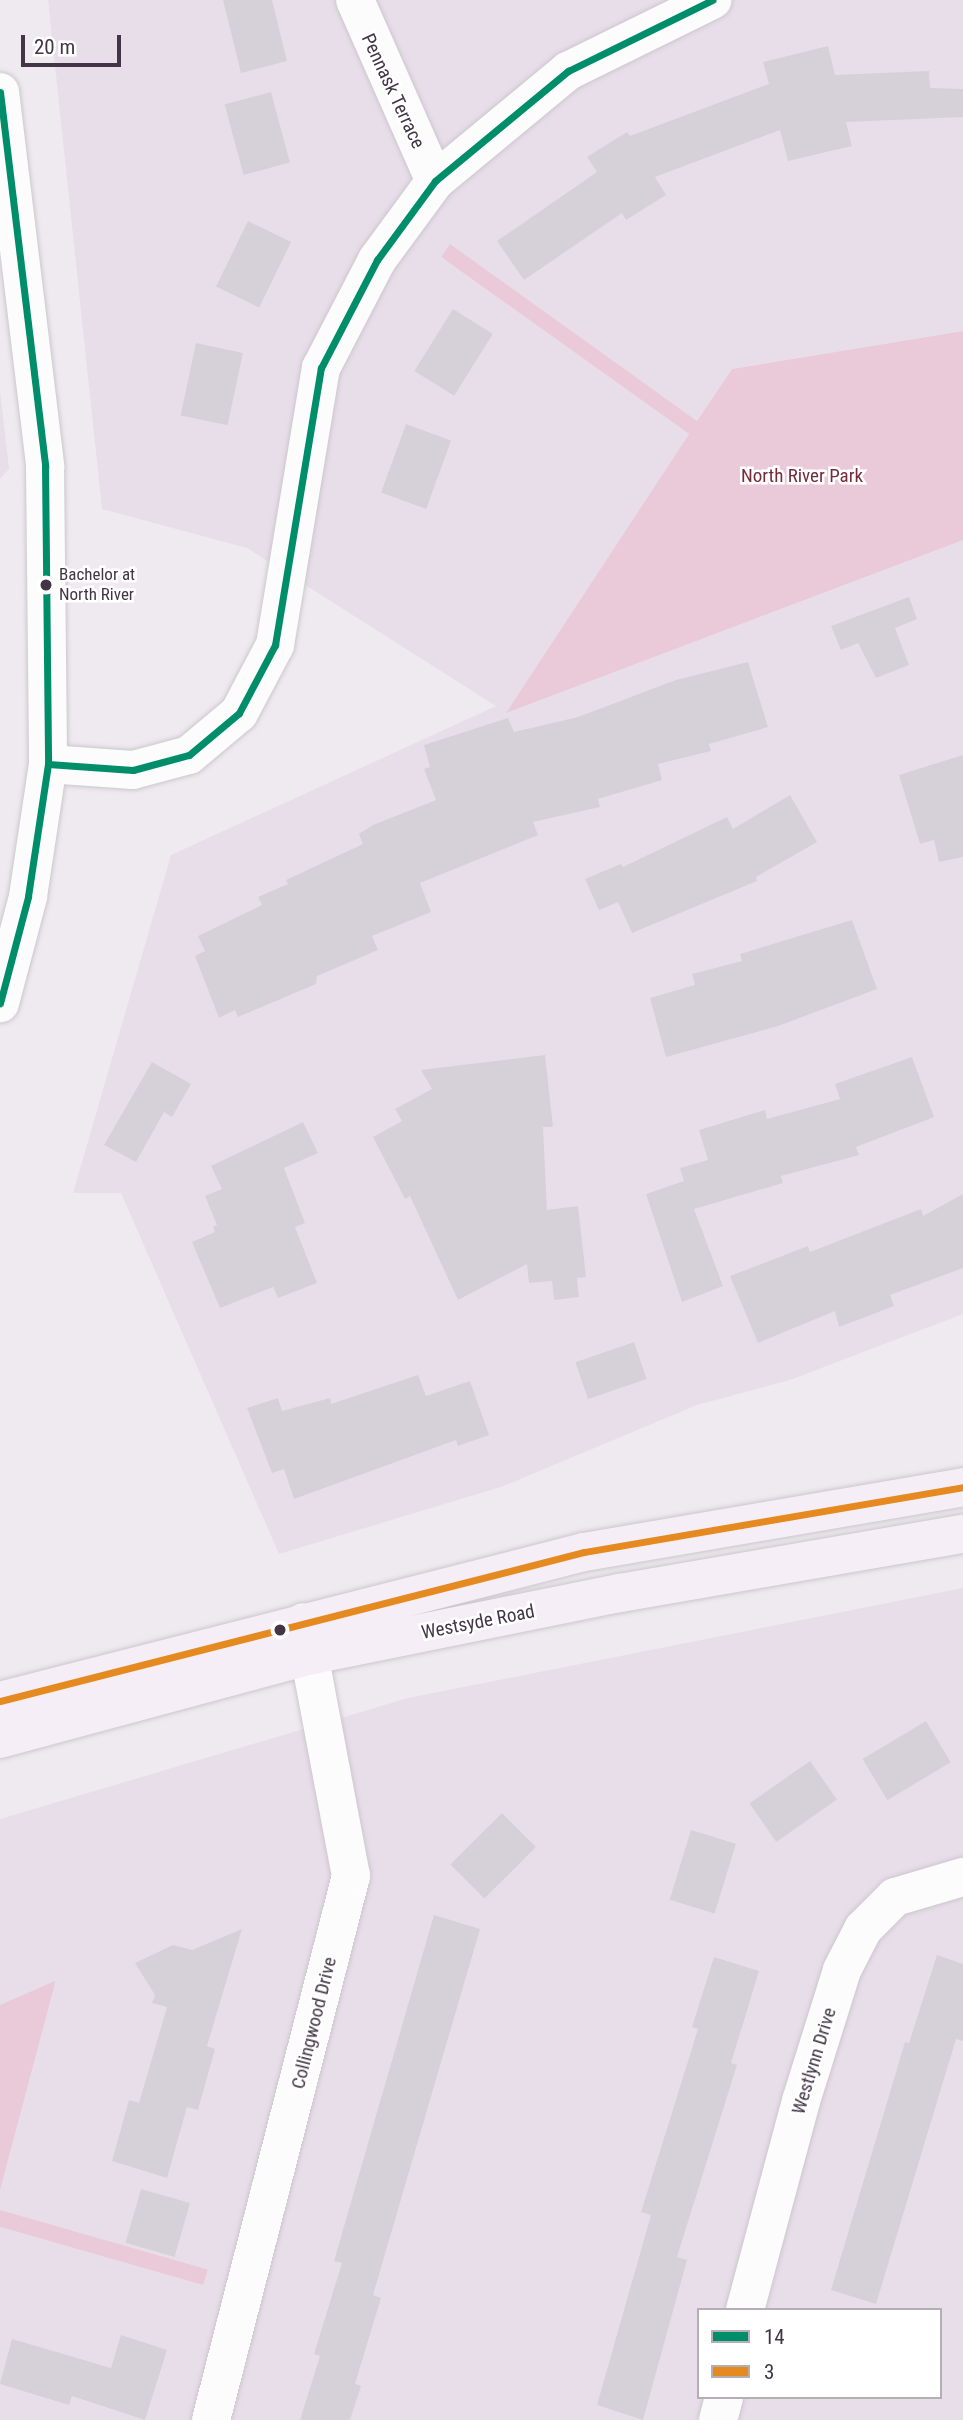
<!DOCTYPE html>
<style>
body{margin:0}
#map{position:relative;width:963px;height:2420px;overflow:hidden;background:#efeaf0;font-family:"Roboto Condensed",sans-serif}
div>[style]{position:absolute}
.residential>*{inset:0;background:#e8deea}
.green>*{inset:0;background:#eacad8;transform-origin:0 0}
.building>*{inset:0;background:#d6d1d8;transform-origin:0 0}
.roads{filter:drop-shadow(0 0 2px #cdc6ce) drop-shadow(0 0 2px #cdc6ce)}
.minor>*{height:38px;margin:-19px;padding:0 19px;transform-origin:19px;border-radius:19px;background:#fdfcfd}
.tertiary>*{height:38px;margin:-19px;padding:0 19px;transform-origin:19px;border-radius:19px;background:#fdfcfd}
.secondary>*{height:38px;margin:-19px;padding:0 19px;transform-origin:19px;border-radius:19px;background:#f6eef6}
.bus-1>*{height:7px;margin:-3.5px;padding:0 3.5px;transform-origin:3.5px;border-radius:3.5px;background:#008d6a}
.bus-2>*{height:7px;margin:-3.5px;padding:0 3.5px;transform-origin:3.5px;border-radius:3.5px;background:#e58a21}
.dots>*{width:19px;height:19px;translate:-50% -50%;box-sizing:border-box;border:4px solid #fff;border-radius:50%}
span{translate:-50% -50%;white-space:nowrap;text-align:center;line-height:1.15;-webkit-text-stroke:5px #fff;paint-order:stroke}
.bus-label{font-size:17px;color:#423646}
.left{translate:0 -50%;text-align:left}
.street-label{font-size:19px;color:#423646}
.park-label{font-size:19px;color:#762b3b}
.legend{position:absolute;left:697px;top:2308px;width:245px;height:91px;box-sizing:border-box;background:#fff;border:2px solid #b3afb5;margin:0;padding:9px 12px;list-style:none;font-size:21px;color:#423646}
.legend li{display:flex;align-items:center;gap:14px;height:35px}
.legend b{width:35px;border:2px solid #b3afb5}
.scale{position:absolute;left:21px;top:35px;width:100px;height:32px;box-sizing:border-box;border:4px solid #423646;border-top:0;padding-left:9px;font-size:21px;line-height:24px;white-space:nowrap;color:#423646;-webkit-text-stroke:5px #fff;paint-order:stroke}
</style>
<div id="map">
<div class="residential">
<div style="clip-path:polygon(48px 0,963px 0,963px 331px,732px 369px,697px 421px,450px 245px,441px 257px,689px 434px,516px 699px,963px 538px,963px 1314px,790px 1380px,697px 1405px,504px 1486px,279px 1554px,121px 1193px,73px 1193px,171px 855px,496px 706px,247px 548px,102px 509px)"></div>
<div style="clip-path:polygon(0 390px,9px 469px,0 479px)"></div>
<div style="clip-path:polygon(evenodd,963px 1588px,963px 2420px,0 2420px,0 1819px,408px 1698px,963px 1588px,699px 2310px,940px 2310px,940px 2397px,699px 2397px,699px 2310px)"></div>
</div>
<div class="green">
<div style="clip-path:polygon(450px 244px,697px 421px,732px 369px,963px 331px,963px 540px,506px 713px,689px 434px,441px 257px)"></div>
<div style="clip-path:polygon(55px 1981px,54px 1987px,0 2190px,0 2005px)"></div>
<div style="left:0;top:2210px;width:216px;height:16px;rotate:16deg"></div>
</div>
<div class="building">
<div style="clip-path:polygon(223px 0,272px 0,287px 61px,241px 73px)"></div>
<div style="clip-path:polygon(828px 46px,835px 75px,929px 71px,930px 88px,963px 89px,963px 117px,846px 122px,852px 146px,788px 161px,780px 130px,655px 177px,666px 195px,626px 220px,622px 213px,524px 280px,497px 241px,597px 172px,587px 157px,627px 132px,630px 136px,769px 84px,763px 62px)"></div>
<div style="left:271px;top:92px;width:73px;height:48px;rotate:75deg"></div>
<div style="left:248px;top:221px;width:48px;height:73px;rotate:26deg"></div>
<div style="left:453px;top:309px;width:47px;height:73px;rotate:32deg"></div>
<div style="left:196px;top:343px;width:48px;height:74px;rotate:12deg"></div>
<div style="left:406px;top:424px;width:48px;height:73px;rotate:20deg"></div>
<div style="clip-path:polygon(909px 597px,917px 619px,895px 628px,909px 665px,876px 678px,858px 643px,841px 650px,831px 626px)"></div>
<div style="clip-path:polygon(748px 662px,768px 727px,709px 744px,711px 751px,658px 764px,662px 780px,598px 799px,600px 807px,533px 822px,538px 835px,420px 883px,431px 912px,372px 936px,378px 950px,317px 976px,316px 984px,238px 1017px,235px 1010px,219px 1018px,195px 956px,205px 951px,198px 936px,262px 905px,258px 897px,288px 884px,286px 880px,363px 844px,359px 834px,373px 825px,436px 800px,424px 769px,430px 767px,424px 745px,508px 718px,514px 732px,578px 717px,676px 680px)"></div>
<div style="clip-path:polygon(963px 755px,963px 857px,939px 862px,934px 840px,920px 844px,899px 775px)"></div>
<div style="clip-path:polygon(790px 795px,817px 842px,756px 877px,757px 881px,632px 933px,618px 902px,599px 910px,585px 879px,621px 864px,623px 867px,727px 817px,733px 829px)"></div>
<div style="clip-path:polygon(852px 920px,877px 989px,778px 1026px,666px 1057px,650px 998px,695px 985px,692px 974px,742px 961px,740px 954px)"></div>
<div style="clip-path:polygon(545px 1055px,553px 1127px,543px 1127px,547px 1210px,578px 1206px,586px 1277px,577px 1278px,579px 1297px,554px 1300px,552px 1281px,529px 1283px,527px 1264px,458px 1300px,410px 1196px,405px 1199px,373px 1137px,402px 1121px,395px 1109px,432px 1089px,421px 1070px)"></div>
<div style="clip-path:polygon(912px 1057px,934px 1117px,856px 1147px,859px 1155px,781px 1176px,783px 1183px,694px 1209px,723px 1286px,682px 1302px,646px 1194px,684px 1181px,680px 1168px,708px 1160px,699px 1130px,765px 1110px,767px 1119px,840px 1099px,835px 1084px)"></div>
<div style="clip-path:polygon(152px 1062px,191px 1084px,172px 1117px,164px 1112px,136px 1162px,104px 1145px)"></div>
<div style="clip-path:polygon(303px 1122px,318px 1153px,284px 1168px,305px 1223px,295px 1227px,317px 1283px,278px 1298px,273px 1287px,220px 1308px,192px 1242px,215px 1232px,213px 1227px,217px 1225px,205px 1196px,222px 1189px,211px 1166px)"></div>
<div style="clip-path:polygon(963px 1194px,963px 1268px,890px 1295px,894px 1306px,839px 1327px,835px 1311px,758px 1343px,730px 1276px,808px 1246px,810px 1252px,921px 1209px,923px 1216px)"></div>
<div style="left:634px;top:1342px;width:39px;height:62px;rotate:71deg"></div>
<div style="clip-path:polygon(418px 1375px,426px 1396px,470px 1381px,489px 1435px,458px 1446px,456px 1440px,294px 1499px,284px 1469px,272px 1473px,247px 1408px,278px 1398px,282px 1411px,330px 1398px,331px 1404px)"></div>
<div style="left:926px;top:1721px;width:48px;height:74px;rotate:59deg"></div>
<div style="left:810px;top:1761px;width:47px;height:74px;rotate:55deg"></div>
<div style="left:502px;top:1813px;width:48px;height:73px;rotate:45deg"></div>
<div style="left:691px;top:1830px;width:47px;height:73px;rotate:17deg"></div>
<div style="clip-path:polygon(434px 1915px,480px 1929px,373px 2295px,381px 2298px,355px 2384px,361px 2386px,350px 2420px,300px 2420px,320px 2356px,314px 2354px,342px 2263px,334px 2261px)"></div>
<div style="clip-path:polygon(242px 1929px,207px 2046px,215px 2049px,198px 2110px,187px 2107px,167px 2178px,112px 2161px,129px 2100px,139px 2103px,167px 2007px,152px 2003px,155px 1995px,135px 1963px,173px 1945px,192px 1950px)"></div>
<div style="clip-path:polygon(937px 1955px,963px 1964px,963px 2041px,956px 2039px,876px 2304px,831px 2290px,905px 2042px,909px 2043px)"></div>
<div style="clip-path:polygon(714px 1957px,759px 1971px,731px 2063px,737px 2065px,677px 2257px,687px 2260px,643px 2420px,597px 2405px,651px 2215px,641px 2212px,698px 2029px,692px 2027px)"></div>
<div style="left:141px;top:2189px;width:51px;height:56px;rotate:16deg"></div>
<div style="clip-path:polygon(121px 2335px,167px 2350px,145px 2420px,72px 2396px,69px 2405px,0 2384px,12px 2339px,111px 2368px)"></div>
</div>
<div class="roads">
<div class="minor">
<div style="left:355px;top:0;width:198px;rotate:66.2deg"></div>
<div style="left:48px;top:764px;width:85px;rotate:4deg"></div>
<div style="left:133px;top:770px;width:58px;rotate:-15deg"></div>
<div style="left:189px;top:755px;width:65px;rotate:-40deg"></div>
<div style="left:239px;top:713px;width:77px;rotate:-62.1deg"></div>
<div style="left:275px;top:645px;width:281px;rotate:-80.6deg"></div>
<div style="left:321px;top:368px;width:122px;rotate:-62.6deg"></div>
<div style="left:377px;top:260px;width:98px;rotate:-53.7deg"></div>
<div style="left:435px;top:181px;width:173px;rotate:-39.6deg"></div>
<div style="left:568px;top:71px;width:161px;rotate:-26.2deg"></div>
<div style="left:745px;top:2310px;width:216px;rotate:-75deg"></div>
<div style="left:801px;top:2101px;width:137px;rotate:-72.6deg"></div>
<div style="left:842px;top:1970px;width:46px;rotate:-62.9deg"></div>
<div style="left:863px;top:1929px;width:45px;rotate:-45deg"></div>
<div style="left:895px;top:1897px;width:71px;rotate:-16.4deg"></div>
<div style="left:211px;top:2420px;width:562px;rotate:-75.57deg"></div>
<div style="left:351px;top:1876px;width:258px;rotate:-100.7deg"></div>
<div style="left:718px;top:2420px;width:24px;rotate:-75deg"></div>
</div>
<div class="tertiary">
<div style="left:0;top:92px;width:377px;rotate:83.1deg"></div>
<div style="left:45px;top:466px;width:298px;rotate:89.4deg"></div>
<div style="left:48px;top:764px;width:134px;rotate:98.6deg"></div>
<div style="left:28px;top:897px;width:110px;rotate:104.8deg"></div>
</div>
<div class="secondary">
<div style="left:0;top:1701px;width:603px;rotate:-14.31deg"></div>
<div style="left:584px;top:1552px;width:385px;rotate:-9.7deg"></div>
<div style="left:0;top:1739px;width:323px;rotate:-15.1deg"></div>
<div style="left:312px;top:1655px;width:314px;rotate:-11.4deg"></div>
<div style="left:620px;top:1593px;width:348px;rotate:-9.8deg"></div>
</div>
</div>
<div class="bus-1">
<div style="left:0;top:92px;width:377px;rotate:83.1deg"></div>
<div style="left:45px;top:466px;width:298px;rotate:89.4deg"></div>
<div style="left:48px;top:764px;width:134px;rotate:98.6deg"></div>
<div style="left:28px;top:897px;width:110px;rotate:104.8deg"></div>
<div style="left:48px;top:764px;width:85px;rotate:4deg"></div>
<div style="left:133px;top:770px;width:58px;rotate:-15deg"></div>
<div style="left:189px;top:755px;width:65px;rotate:-40deg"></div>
<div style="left:239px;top:713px;width:77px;rotate:-62.1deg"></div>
<div style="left:275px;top:645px;width:281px;rotate:-80.6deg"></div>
<div style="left:321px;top:368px;width:122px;rotate:-62.6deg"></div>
<div style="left:377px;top:260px;width:98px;rotate:-53.7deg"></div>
<div style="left:435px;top:181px;width:173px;rotate:-39.6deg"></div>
<div style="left:568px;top:71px;width:161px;rotate:-26.2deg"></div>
</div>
<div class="bus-2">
<div style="left:0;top:1701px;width:603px;rotate:-14.31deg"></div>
<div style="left:584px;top:1552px;width:385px;rotate:-9.7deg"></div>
</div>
<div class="dots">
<div style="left:46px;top:585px;background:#423646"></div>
<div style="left:280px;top:1630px;background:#423646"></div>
</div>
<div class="bus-label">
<span class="left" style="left:59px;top:585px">Bachelor at<br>North River</span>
</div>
<div class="street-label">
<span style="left:393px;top:91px;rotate:65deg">Pennask Terrace</span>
<span style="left:478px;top:1622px;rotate:-11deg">Westsyde Road</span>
<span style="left:314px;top:2023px;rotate:-76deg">Collingwood Drive</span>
<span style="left:814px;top:2061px;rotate:-73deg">Westlynn Drive</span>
</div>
<div class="park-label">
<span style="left:802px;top:476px">North River Park</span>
</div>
<ul class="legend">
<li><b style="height:9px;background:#008d6a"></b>14</li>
<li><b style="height:9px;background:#e58a21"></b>3</li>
</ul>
<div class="scale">20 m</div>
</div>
